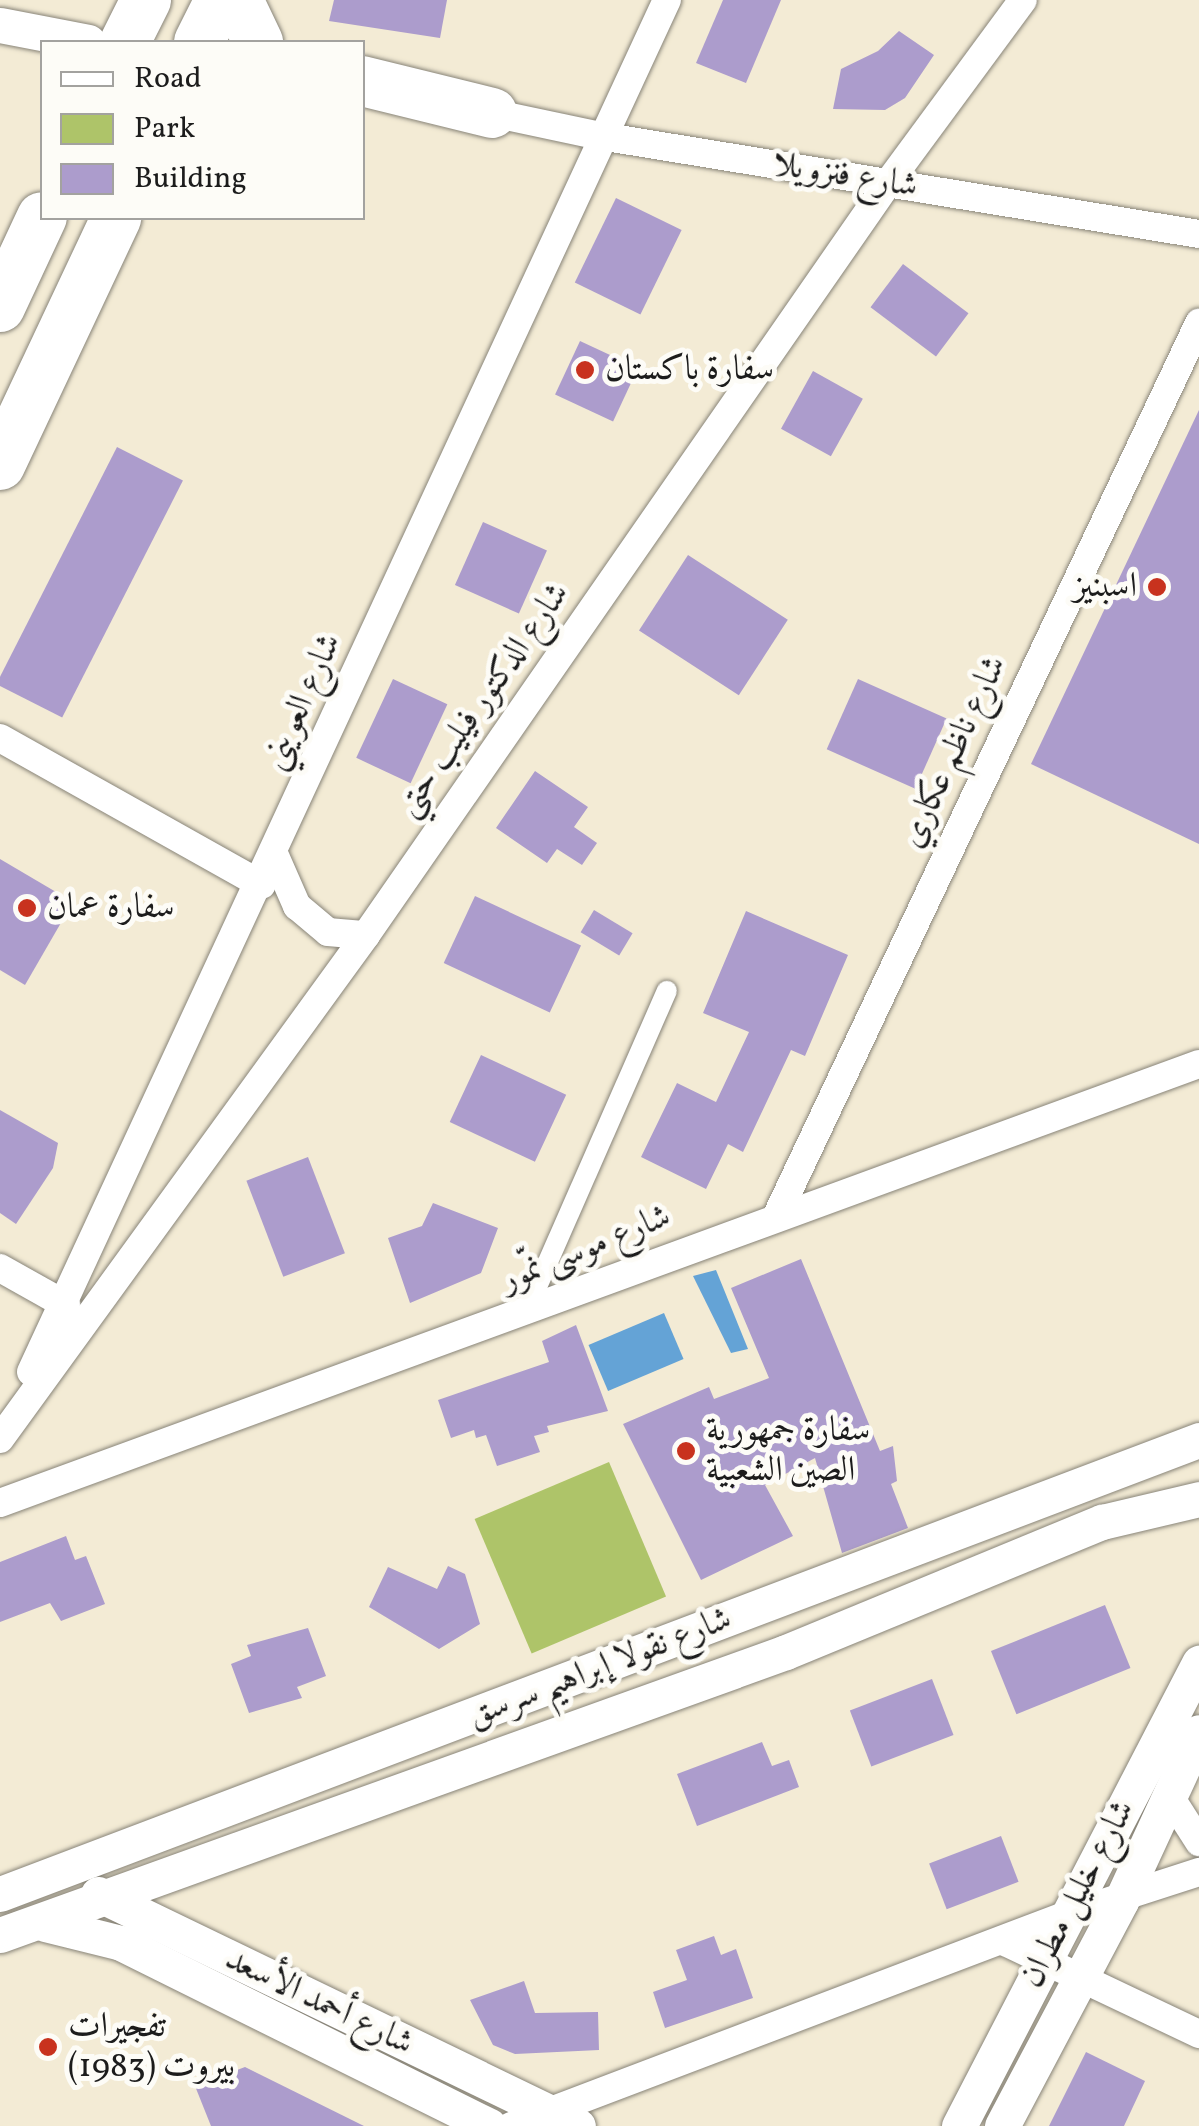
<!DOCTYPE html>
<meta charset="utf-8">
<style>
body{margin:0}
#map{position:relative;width:1199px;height:2126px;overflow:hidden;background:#f3ebd5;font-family:Vollkorn,Amiri,serif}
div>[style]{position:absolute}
.green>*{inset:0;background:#aec469;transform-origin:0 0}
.water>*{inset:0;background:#64a3d6;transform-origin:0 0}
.building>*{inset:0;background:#ac9ccc;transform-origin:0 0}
.roads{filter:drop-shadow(0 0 2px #888478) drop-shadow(0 0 2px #888478)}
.pedestrian>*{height:20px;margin:-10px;padding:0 10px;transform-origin:10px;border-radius:10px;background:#fff}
.minor>*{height:28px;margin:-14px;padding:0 14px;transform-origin:14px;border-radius:14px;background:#fff}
.tertiary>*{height:35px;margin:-17.5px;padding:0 17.5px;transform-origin:17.5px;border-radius:17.5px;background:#fff}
.motorway>*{height:50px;margin:-25px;padding:0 25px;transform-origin:25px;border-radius:25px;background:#fff}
.dots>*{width:28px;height:28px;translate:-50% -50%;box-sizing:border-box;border:5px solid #fdfcf7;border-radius:50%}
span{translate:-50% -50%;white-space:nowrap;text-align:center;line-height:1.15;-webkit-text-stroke:10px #fdfcf7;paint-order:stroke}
.street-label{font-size:35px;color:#1c1c1c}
.poi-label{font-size:35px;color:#1c1c1c}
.left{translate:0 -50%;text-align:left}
.right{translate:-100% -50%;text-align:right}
.legend{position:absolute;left:40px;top:40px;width:325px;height:180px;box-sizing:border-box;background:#fdfcf7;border:2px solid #a3a29f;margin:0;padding:12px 18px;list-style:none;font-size:30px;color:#1c1c1c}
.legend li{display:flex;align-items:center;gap:20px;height:50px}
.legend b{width:50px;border:2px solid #a3a29f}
</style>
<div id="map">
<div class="green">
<div style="left:609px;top:1462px;width:146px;height:146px;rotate:67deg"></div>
</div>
<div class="water">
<div style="clip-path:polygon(716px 1270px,748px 1349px,731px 1353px,693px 1276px)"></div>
<div style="left:664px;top:1313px;width:50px;height:82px;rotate:67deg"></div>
</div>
<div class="building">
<div style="clip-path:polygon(334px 0,447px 0,440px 38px,329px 21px)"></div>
<div style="clip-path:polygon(723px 0,781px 0,746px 83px,696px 63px)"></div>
<div style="clip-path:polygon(899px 31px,934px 55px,905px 98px,885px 110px,833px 109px,841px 69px,878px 51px)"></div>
<div style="left:616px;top:198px;width:73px;height:94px;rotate:26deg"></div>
<div style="left:903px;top:264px;width:82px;height:54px;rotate:37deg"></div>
<div style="left:580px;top:341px;width:64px;height:59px;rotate:25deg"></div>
<div style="left:813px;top:371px;width:57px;height:66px;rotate:29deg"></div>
<div style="clip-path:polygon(1199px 410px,1199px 844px,1031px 764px)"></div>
<div style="left:117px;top:447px;width:74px;height:266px;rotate:27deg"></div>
<div style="left:483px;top:522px;width:70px;height:69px;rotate:24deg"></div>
<div style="left:688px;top:555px;width:119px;height:90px;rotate:33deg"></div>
<div style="left:393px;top:679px;width:60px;height:87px;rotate:25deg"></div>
<div style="left:858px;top:679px;width:97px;height:77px;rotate:24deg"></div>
<div style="clip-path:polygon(535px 771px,588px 807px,574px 827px,597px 843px,582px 865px,557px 849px,547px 863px,496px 828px)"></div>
<div style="clip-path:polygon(0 859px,73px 902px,25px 985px,0 970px)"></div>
<div style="left:475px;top:896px;width:117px;height:74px;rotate:25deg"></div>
<div style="left:594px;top:910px;width:45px;height:26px;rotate:31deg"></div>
<div style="clip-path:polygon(746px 911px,848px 955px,805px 1056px,791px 1050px,743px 1152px,728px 1144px,706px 1189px,641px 1157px,677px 1083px,716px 1102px,749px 1032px,703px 1013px)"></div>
<div style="left:481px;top:1055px;width:94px;height:74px;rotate:25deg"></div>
<div style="clip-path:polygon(0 1110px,58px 1143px,53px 1168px,16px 1224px,0 1213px)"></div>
<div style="left:308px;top:1157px;width:103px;height:66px;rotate:69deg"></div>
<div style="clip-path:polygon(433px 1203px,498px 1228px,481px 1273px,410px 1303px,388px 1238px,422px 1226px)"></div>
<div style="clip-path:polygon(801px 1259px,880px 1451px,893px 1446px,897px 1481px,891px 1484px,908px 1528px,842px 1553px,815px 1458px,765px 1485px,793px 1536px,701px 1580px,623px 1424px,709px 1387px,714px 1399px,769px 1378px,731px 1288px)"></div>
<div style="clip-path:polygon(576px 1325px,608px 1411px,547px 1426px,549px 1432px,534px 1436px,540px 1452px,497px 1466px,486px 1435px,476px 1438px,474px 1430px,451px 1438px,438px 1400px,549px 1362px,542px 1341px)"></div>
<div style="clip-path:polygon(66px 1536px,75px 1560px,86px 1556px,105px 1604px,61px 1621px,50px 1603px,0 1622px,0 1562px)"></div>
<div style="clip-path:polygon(448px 1566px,465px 1574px,480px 1624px,439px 1649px,369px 1607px,388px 1567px,437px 1589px)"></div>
<div style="left:1105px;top:1605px;width:68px;height:123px;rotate:68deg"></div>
<div style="clip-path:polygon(308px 1628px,326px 1676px,297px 1687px,302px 1698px,249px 1713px,231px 1664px,251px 1656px,247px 1645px)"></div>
<div style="left:932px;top:1679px;width:60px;height:88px;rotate:69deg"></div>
<div style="clip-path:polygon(762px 1742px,772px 1766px,789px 1760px,799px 1787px,697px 1826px,677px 1774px)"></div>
<div style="left:1001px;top:1836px;width:49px;height:77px;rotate:69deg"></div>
<div style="clip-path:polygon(714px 1936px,721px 1955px,736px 1949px,753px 1998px,665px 2028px,653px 1992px,687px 1980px,676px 1950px)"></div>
<div style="clip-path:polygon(524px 1981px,535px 2013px,598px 2012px,599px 2050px,515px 2054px,493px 2045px,470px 2000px)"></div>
<div style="clip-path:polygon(1086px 2052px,1145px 2081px,1124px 2126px,1049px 2126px)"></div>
<div style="clip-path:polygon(245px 2067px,364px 2126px,211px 2126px,195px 2086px)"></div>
</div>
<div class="roads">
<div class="pedestrian">
<div style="left:525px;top:1314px;width:353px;rotate:-66.3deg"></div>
</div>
<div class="minor">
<div style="left:492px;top:113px;width:110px;rotate:12deg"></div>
<div style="left:600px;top:136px;width:607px;rotate:9.29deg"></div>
<div style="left:0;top:738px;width:300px;rotate:29.3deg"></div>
<div style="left:275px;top:856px;width:55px;rotate:66.3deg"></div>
<div style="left:297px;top:906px;width:40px;rotate:40deg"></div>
<div style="left:328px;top:932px;width:38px;rotate:5deg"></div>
<div style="left:778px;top:1213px;width:985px;rotate:-64.68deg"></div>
<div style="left:0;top:1268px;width:76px;rotate:29.3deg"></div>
<div style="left:31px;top:1372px;width:1512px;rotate:-65.13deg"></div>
<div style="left:0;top:1439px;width:623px;rotate:-54.01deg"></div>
<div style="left:366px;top:935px;width:915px;rotate:-55.23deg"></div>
<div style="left:888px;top:183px;width:227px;rotate:-53.6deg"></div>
<div style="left:0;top:1503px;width:1277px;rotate:-20.11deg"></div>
<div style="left:1169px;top:1795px;width:56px;rotate:57.4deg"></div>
<div style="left:1005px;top:1942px;width:215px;rotate:25.4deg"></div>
<div style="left:511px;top:2126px;width:597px;rotate:-20.8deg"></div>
<div style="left:1069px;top:1914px;width:137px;rotate:-17.9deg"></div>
</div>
<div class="tertiary">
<div style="left:0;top:25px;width:90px;rotate:10.9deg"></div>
<div style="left:0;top:1894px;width:1282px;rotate:-20.74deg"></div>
<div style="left:98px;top:1894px;width:533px;rotate:25.8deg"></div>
<div style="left:45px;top:1924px;width:78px;rotate:14deg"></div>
<div style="left:121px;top:1943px;width:411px;rotate:26.4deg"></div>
<div style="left:0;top:1935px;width:835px;rotate:-19.8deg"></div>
<div style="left:786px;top:1652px;width:342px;rotate:-22.4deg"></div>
<div style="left:1102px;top:1522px;width:100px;rotate:-13.3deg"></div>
<div style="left:959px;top:2126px;width:522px;rotate:-62.6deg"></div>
<div style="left:1002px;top:2126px;width:255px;rotate:-62.1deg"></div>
<div style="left:1121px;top:1901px;width:186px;rotate:-65.2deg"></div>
</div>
<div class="motorway">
<div style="left:238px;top:0;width:47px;rotate:64.5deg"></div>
<div style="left:125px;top:42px;width:47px;rotate:-63.4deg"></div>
<div style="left:199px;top:42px;width:47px;rotate:-63.4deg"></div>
<div style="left:362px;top:81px;width:134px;rotate:13.8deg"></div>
<div style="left:0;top:307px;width:99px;rotate:-65deg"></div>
<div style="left:0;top:465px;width:273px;rotate:-64.8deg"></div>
</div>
</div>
<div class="dots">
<div style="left:585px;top:370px;background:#c8321e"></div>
<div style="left:1157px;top:587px;background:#c8321e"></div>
<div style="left:27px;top:908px;background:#c8321e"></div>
<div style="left:686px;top:1451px;background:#c8321e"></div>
<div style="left:48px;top:2047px;background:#c8321e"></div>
</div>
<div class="street-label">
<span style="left:845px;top:176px;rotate:9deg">شارع فنزويلا</span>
<span style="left:483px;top:700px;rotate:-55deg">شارع الدكتور فيليب حتي</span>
<span style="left:303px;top:702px;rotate:-66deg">شارع العويني</span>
<span style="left:954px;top:752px;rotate:-65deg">شارع ناظم عكاري</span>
<span style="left:586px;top:1249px;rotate:-22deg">شارع موسى نمّور</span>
<span style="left:600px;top:1668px;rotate:-21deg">شارع نقولا إبراهيم سرسق</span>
<span style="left:1078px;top:1894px;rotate:-62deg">شارع خليل مطران</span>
<span style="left:319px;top:2002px;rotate:26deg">شارع أحمد الأسعد</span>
</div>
<div class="poi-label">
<span class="left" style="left:605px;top:370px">سفارة باكستان</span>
<span class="right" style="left:1137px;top:587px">اسبنيز</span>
<span class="left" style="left:47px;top:908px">سفارة عمان</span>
<span class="left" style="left:706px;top:1451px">سفارة جمهورية<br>الصين الشعبية</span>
<span class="left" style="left:68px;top:2047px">تفجيرات<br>بيروت (1983)</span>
</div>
<ul class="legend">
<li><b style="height:12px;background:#fff"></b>Road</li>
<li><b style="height:28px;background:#aec469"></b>Park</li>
<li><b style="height:28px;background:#ac9ccc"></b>Building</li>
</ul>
</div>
